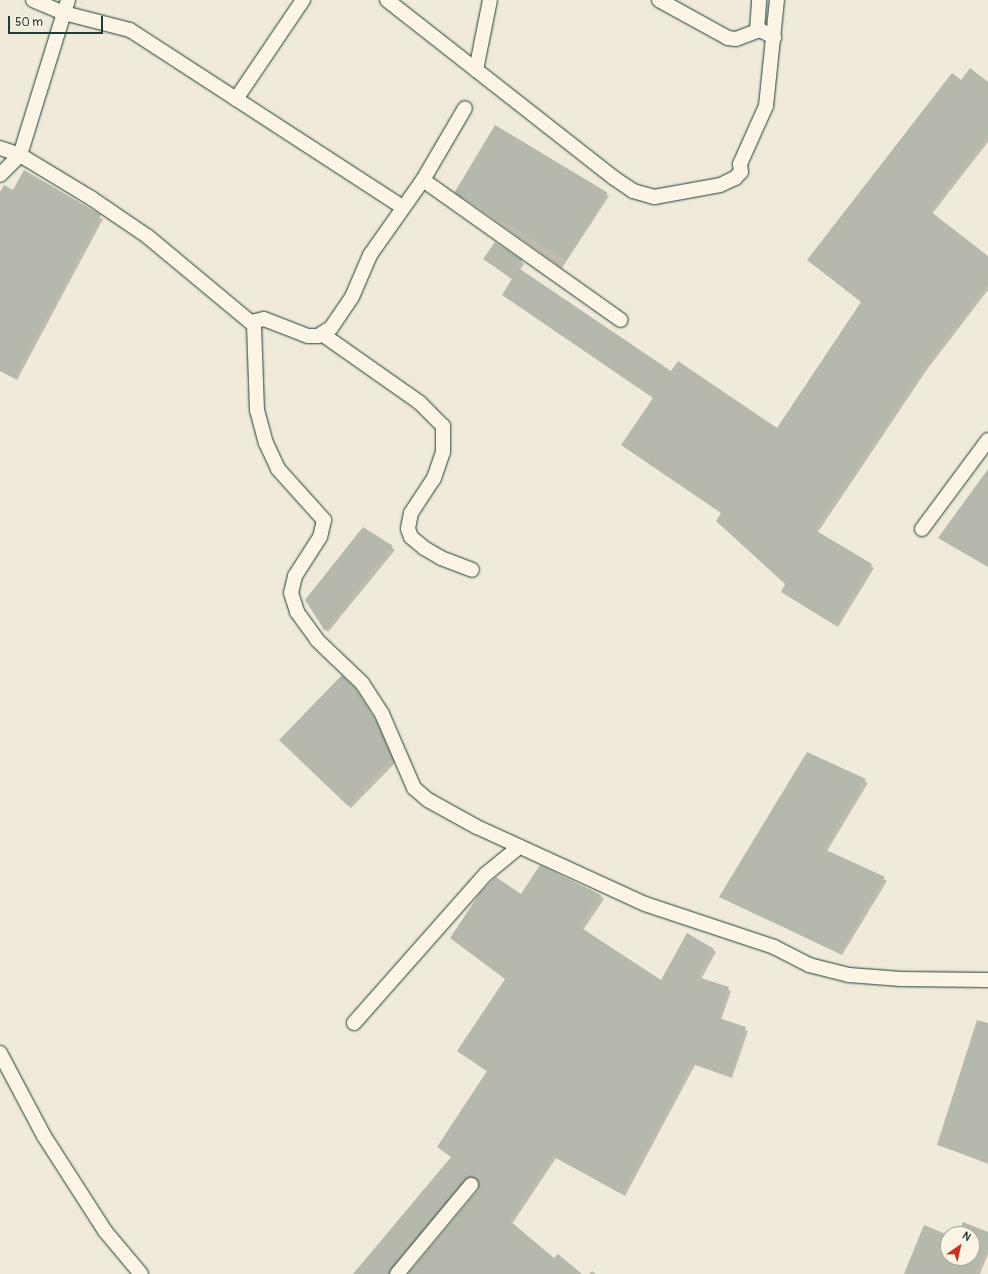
<!DOCTYPE html>
<style>
body{margin:0}
#map{position:relative;width:988px;height:1274px;overflow:hidden;background:#efeada;font-family:Pangolin,sans-serif}
div>[style]{position:absolute}
.shadow>*{inset:0;background:#0003}
.building>*{inset:0;background:#b5b9ad;transform-origin:0 0}
.roads{filter:drop-shadow(0 0 1px #1f3d34) drop-shadow(0 0 1px #1f3d34)}
.minor>*{height:14px;margin:-7px;padding:0 7px;transform-origin:7px;border-radius:7px;background:#fcf5e5}
span{translate:-50% -50%;white-space:nowrap;text-align:center;line-height:1.15;-webkit-text-stroke:4px #fcf5e5;paint-order:stroke}
.north{position:absolute;left:940px;top:1226px;width:40px;height:40px;box-sizing:border-box;background:#fcf5e5;border:1px solid #a4ab9e;border-radius:50%;rotate:34deg;font-size:11px;font-weight:700;line-height:16px;text-align:center;color:#1f3d34}
.north::after{content:'';display:block;margin:auto;width:14px;height:18px;background:#c8321e;clip-path:polygon(50% 0,100% 100%,50% 72%,0 100%)}
.scale{position:absolute;left:8px;top:16px;width:95px;height:18px;box-sizing:border-box;border:2px solid #1f3d34;border-top:0;padding-left:5px;font-size:12px;line-height:14px;white-space:nowrap;color:#1f3d34;-webkit-text-stroke:3px #fcf5e5;paint-order:stroke}
</style>
<div id="map">
<div class="shadow">
<div style="clip-path:polygon(961px 81px,988px 83px,988px 142px,932px 214px,988px 257px,988px 290px,928px 368px,818px 532px,874px 568px,838px 627px,782px 592px,787px 584px,722px 513px,654px 398px,506px 297px,503px 295px,513px 280px,485px 259px,521px 261px,524px 264px,520px 270px,671px 373px,777px 430px,862px 303px)"></div>
<div style="clip-path:polygon(13px 191px,103px 219px,17px 380px,0 371px,0 194px)"></div>
<div style="clip-path:polygon(458px 194px,606px 194px,609px 196px,562px 268px)"></div>
<div style="clip-path:polygon(364px 529px,395px 550px,328px 632px,326px 630px)"></div>
<div style="clip-path:polygon(342px 677px,358px 692px,377px 722px,395px 763px,351px 808px,281px 740px)"></div>
<div style="clip-path:polygon(808px 753px,868px 783px,827px 851px,887px 881px,842px 955px,720px 897px)"></div>
<div style="clip-path:polygon(540px 867px,601px 896px,604px 899px,583px 930px,661px 982px,688px 935px,716px 952px,701px 979px,731px 991px,721px 1020px,748px 1031px,732px 1078px,695px 1065px,625px 1196px,556px 1158px,512px 1224px,555px 1260px,580px 1274px,409px 1274px,478px 1191px,480px 1186px,475px 1179px,468px 1182px,392px 1274px,354px 1274px,452px 1157px,488px 1072px,458px 1051px,506px 979px,521px 895px)"></div>
<div style="clip-path:polygon(988px 1024px,988px 1164px,939px 1145px)"></div>
<div style="clip-path:polygon(988px 1233px,988px 1254px,980px 1274px,905px 1274px,948px 1236px,948px 1258px,972px 1258px,972px 1234px,959px 1234px)"></div>
<div style="clip-path:polygon(592px 1271px,596px 1274px,589px 1274px)"></div>
</div>
<div class="building">
<div style="clip-path:polygon(970px 68px,988px 82px,988px 136px,930px 211px,988px 256px,988px 284px,925px 366px,815px 530px,872px 564px,835px 625px,781px 592px,785px 584px,716px 521px,721px 513px,621px 445px,653px 398px,502px 295px,512px 279px,483px 259px,495px 242px,522px 260px,517px 267px,671px 371px,678px 361px,777px 428px,861px 302px,807px 260px,952px 73px,961px 80px)"></div>
<div style="left:495px;top:125px;width:131px;height:79px;rotate:31deg"></div>
<div style="clip-path:polygon(24px 170px,101px 215px,14px 378px,0 371px,0 192px,4px 185px,13px 190px)"></div>
<div style="clip-path:polygon(988px 469px,988px 567px,938px 538px)"></div>
<div style="clip-path:polygon(363px 527px,393px 546px,325px 631px,305px 600px)"></div>
<div style="clip-path:polygon(342px 675px,355px 688px,374px 718px,392px 759px,348px 806px,279px 740px)"></div>
<div style="clip-path:polygon(807px 752px,866px 779px,824px 849px,885px 877px,839px 953px,719px 897px)"></div>
<div style="clip-path:polygon(540px 865px,601px 895px,580px 927px,661px 980px,687px 933px,714px 949px,698px 977px,729px 987px,719px 1018px,746px 1027px,730px 1076px,692px 1063px,622px 1194px,553px 1156px,510px 1221px,554px 1258px,558px 1254px,582px 1274px,408px 1274px,478px 1190px,479px 1182px,472px 1177px,464px 1180px,390px 1269px,389px 1274px,353px 1274px,451px 1157px,437px 1147px,487px 1071px,457px 1051px,505px 979px,450px 938px,480px 893px,496px 877px,521px 894px)"></div>
<div style="clip-path:polygon(977px 1020px,988px 1023px,988px 1162px,937px 1145px)"></div>
<div style="clip-path:polygon(963px 1222px,988px 1232px,988px 1245px,976px 1274px,904px 1274px,924px 1225px,948px 1235px,948px 1258px,972px 1258px,972px 1234px,958px 1234px)"></div>
</div>
<div class="roads">
<div class="minor">
<div style="left:33px;top:0;width:34px;rotate:23deg"></div>
<div style="left:64px;top:13px;width:68px;rotate:14.4deg"></div>
<div style="left:130px;top:30px;width:325px;rotate:33deg"></div>
<div style="left:68px;top:0;width:162px;rotate:107.2deg"></div>
<div style="left:20px;top:155px;width:83px;rotate:31.2deg"></div>
<div style="left:91px;top:198px;width:68px;rotate:34.2deg"></div>
<div style="left:147px;top:236px;width:139px;rotate:39.8deg"></div>
<div style="left:254px;top:325px;width:85px;rotate:88deg"></div>
<div style="left:257px;top:410px;width:34px;rotate:75deg"></div>
<div style="left:266px;top:443px;width:29px;rotate:65deg"></div>
<div style="left:278px;top:469px;width:69px;rotate:48deg"></div>
<div style="left:324px;top:520px;width:17px;rotate:103deg"></div>
<div style="left:320px;top:537px;width:46px;rotate:122.7deg"></div>
<div style="left:295px;top:576px;width:17px;rotate:103deg"></div>
<div style="left:291px;top:593px;width:20px;rotate:72deg"></div>
<div style="left:297px;top:612px;width:34px;rotate:54deg"></div>
<div style="left:317px;top:640px;width:62px;rotate:43.7deg"></div>
<div style="left:362px;top:683px;width:37px;rotate:57deg"></div>
<div style="left:382px;top:714px;width:81px;rotate:66.6deg"></div>
<div style="left:414px;top:788px;width:18px;rotate:41deg"></div>
<div style="left:428px;top:800px;width:56px;rotate:28.9deg"></div>
<div style="left:477px;top:827px;width:185px;rotate:24.6deg"></div>
<div style="left:645px;top:904px;width:136px;rotate:18.4deg"></div>
<div style="left:774px;top:947px;width:39px;rotate:27deg"></div>
<div style="left:809px;top:965px;width:41px;rotate:14deg"></div>
<div style="left:849px;top:975px;width:52px;rotate:4.4deg"></div>
<div style="left:901px;top:979px;width:87px;rotate:0.7deg"></div>
<div style="left:387px;top:0;width:288px;rotate:38.1deg"></div>
<div style="left:614px;top:178px;width:23px;rotate:34deg"></div>
<div style="left:633px;top:191px;width:22px;rotate:16deg"></div>
<div style="left:654px;top:197px;width:67px;rotate:-10.3deg"></div>
<div style="left:720px;top:185px;width:17px;rotate:-25deg"></div>
<div style="left:735px;top:178px;width:8px;rotate:-45deg"></div>
<div style="left:741px;top:172px;width:8px;rotate:-97deg"></div>
<div style="left:740px;top:164px;width:64px;rotate:-65.9deg"></div>
<div style="left:766px;top:106px;width:107px;rotate:-84.1deg"></div>
<div style="left:659px;top:0;width:79px;rotate:28.8deg"></div>
<div style="left:728px;top:38px;width:8px;rotate:7deg"></div>
<div style="left:736px;top:39px;width:26px;rotate:-21deg"></div>
<div style="left:760px;top:30px;width:16px;rotate:27deg"></div>
<div style="left:757px;top:31px;width:31px;rotate:-86deg"></div>
<div style="left:476px;top:70px;width:71px;rotate:-78.7deg"></div>
<div style="left:236px;top:99px;width:120px;rotate:-55.9deg"></div>
<div style="left:0;top:148px;width:21px;rotate:19deg"></div>
<div style="left:20px;top:155px;width:28px;rotate:135deg"></div>
<div style="left:423px;top:180px;width:242px;rotate:35.3deg"></div>
<div style="left:251px;top:322px;width:13px;rotate:-13deg"></div>
<div style="left:264px;top:319px;width:47px;rotate:21.1deg"></div>
<div style="left:308px;top:336px;width:10px"></div>
<div style="left:318px;top:336px;width:15px;rotate:-32deg"></div>
<div style="left:331px;top:328px;width:37px;rotate:-56deg"></div>
<div style="left:352px;top:297px;width:46px;rotate:-66.8deg"></div>
<div style="left:370px;top:255px;width:92px;rotate:-54.8deg"></div>
<div style="left:423px;top:180px;width:83px;rotate:-59.7deg"></div>
<div style="left:322px;top:334px;width:120px;rotate:35.1deg"></div>
<div style="left:420px;top:403px;width:33px;rotate:45deg"></div>
<div style="left:443px;top:426px;width:26px;rotate:90deg"></div>
<div style="left:443px;top:452px;width:28px;rotate:109deg"></div>
<div style="left:434px;top:478px;width:42px;rotate:123.3deg"></div>
<div style="left:411px;top:513px;width:16px;rotate:101deg"></div>
<div style="left:408px;top:529px;width:9px;rotate:69deg"></div>
<div style="left:411px;top:537px;width:17px;rotate:40deg"></div>
<div style="left:424px;top:548px;width:20px;rotate:30deg"></div>
<div style="left:441px;top:558px;width:33px;rotate:21deg"></div>
<div style="left:922px;top:529px;width:111px;rotate:-53.4deg"></div>
<div style="left:354px;top:1023px;width:199px;rotate:-48.5deg"></div>
<div style="left:486px;top:874px;width:43px;rotate:-39.3deg"></div>
<div style="left:0;top:1053px;width:94px;rotate:62.1deg"></div>
<div style="left:44px;top:1136px;width:113px;rotate:57.3deg"></div>
<div style="left:105px;top:1231px;width:56px;rotate:50.1deg"></div>
<div style="left:397px;top:1274px;width:116px;rotate:-50.3deg"></div>
</div>
</div>
<div class="north">N</div>
<div class="scale">50 m</div>
</div>
